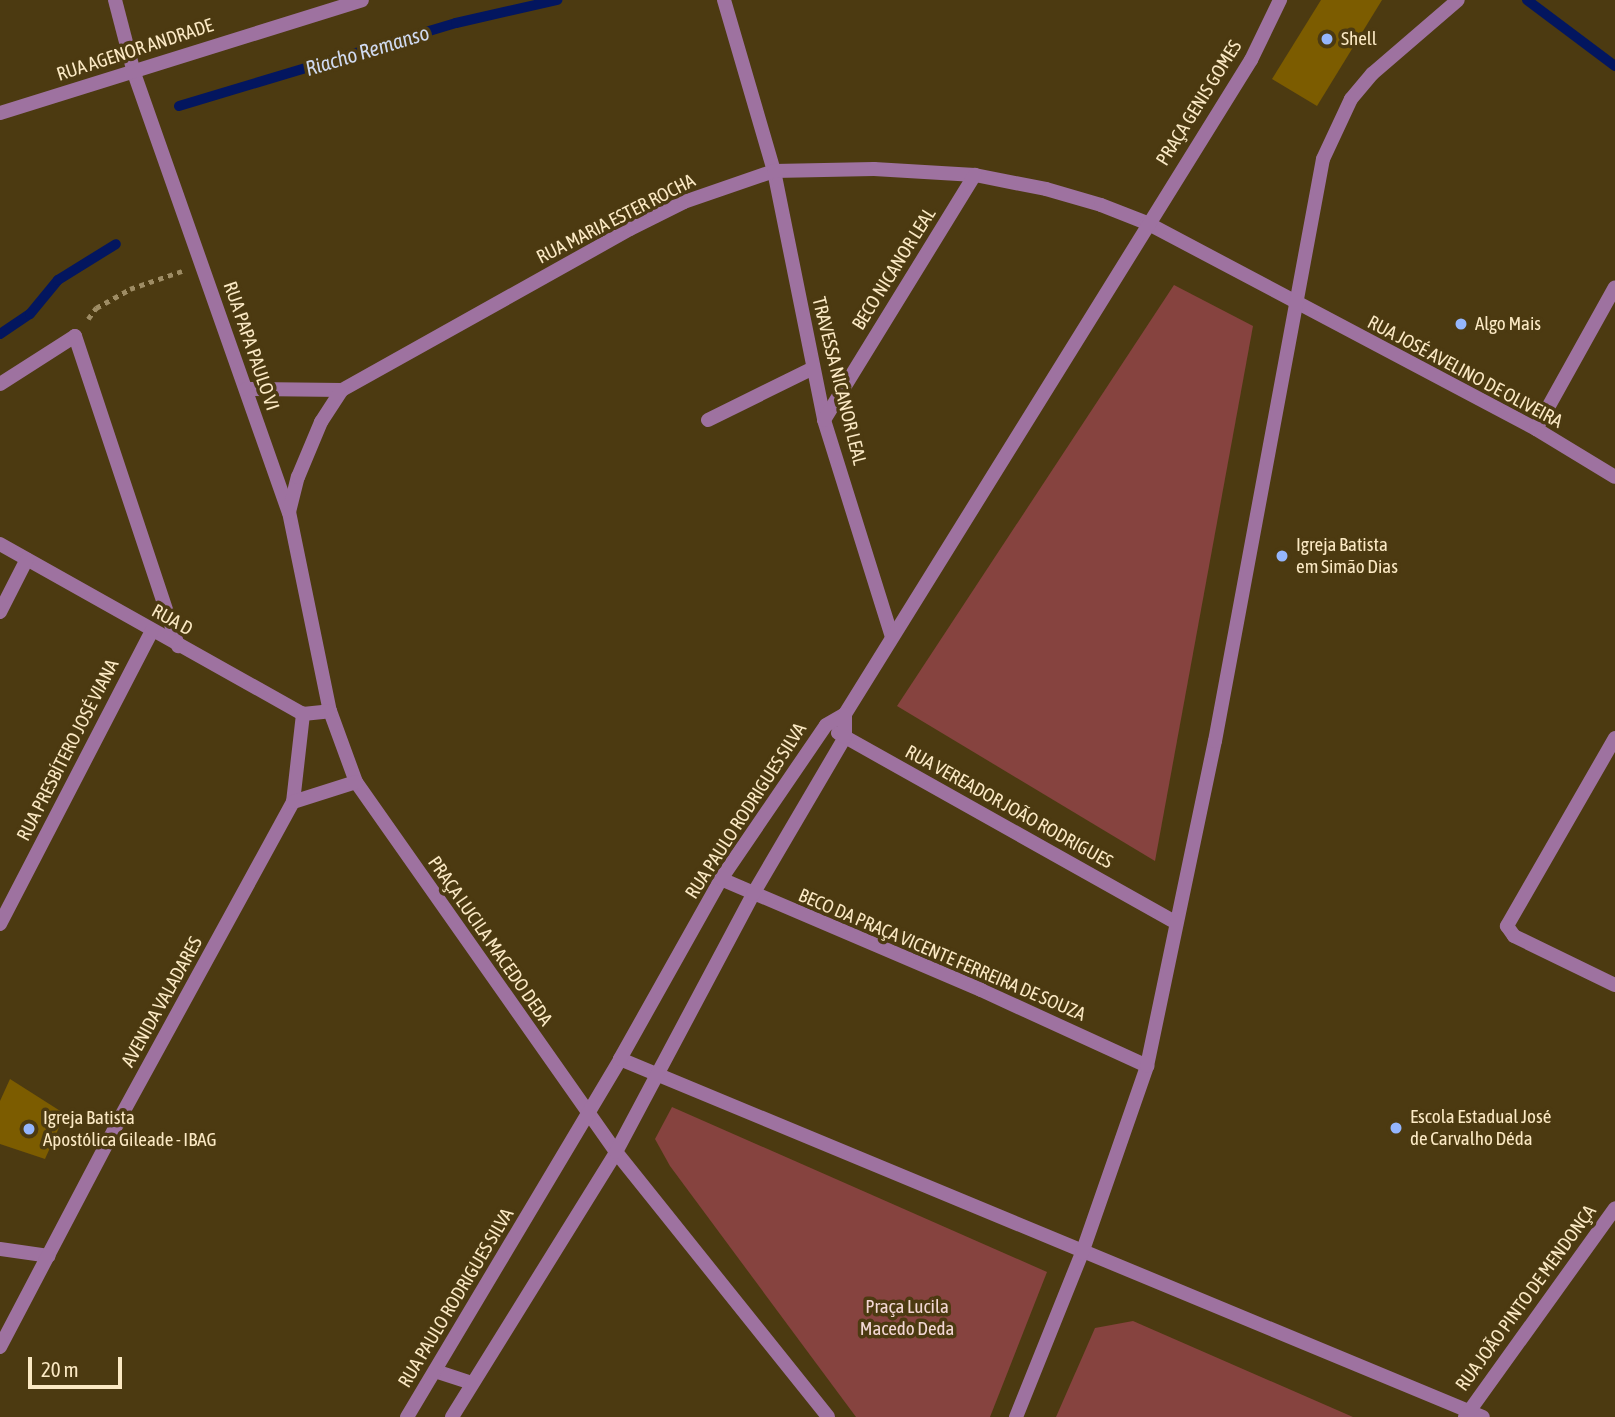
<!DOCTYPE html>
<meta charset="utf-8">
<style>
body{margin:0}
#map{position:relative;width:1615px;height:1417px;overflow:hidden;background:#4c3a11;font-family:"Asap Condensed",sans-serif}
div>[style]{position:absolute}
.green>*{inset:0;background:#86433f}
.stream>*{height:10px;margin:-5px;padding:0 5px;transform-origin:5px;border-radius:5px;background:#03165f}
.building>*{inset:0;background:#7c5c00}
.path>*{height:4.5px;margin-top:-2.25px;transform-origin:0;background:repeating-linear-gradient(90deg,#9e8c64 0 5px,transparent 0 10px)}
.service>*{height:14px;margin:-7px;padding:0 7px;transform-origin:7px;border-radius:7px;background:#9e72a0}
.minor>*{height:14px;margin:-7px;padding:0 7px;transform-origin:7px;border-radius:7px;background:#9e72a0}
.dots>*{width:19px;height:19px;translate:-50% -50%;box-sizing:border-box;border:4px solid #4c3a11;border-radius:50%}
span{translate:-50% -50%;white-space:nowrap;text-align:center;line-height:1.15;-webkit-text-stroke:7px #4c3a11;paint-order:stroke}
.poi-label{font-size:19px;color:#fbe9c4}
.left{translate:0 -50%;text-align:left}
.street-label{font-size:19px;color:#fbe9c4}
.park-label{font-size:19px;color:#f3d7d4}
.water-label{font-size:21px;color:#d0daf0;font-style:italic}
.scale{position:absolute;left:28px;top:1357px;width:94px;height:32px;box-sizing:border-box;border:4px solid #fbe9c4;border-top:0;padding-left:9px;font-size:21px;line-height:24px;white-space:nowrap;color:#fbe9c4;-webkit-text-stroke:5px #4c3a11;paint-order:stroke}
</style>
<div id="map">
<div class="green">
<div style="clip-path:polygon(1174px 285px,1253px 326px,1155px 861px,897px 706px)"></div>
<div style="clip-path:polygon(672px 1107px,1047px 1272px,990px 1417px,856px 1417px,670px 1166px,655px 1139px)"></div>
<div style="clip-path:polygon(1133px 1321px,1353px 1417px,1056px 1417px,1095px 1328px)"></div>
</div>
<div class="stream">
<div style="left:1527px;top:0;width:110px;rotate:36.9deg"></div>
<div style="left:179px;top:106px;width:289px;rotate:-16.7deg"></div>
<div style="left:456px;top:23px;width:104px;rotate:-12.8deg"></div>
<div style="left:0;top:334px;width:36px;rotate:-34deg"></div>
<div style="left:30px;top:314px;width:44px;rotate:-50.5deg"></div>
<div style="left:58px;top:280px;width:68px;rotate:-31.8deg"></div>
</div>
<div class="building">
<div style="clip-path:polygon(1321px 0,1382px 0,1317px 106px,1272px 79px)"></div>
<div style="clip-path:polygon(10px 1079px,65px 1114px,45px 1159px,0 1144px,0 1101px)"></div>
</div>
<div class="path">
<div style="left:88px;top:319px;width:14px;rotate:-54deg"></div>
<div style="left:96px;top:308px;width:39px;rotate:-29deg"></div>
<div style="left:130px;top:289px;width:55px;rotate:-19.1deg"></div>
</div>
<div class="service">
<div style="left:708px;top:420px;width:117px;rotate:-26.3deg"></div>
<div style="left:1536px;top:429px;width:162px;rotate:-60.9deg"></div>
</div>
<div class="minor">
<div style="left:115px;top:0;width:75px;rotate:75.4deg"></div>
<div style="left:134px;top:73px;width:466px;rotate:70.6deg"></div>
<div style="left:289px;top:512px;width:203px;rotate:78.4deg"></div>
<div style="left:330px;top:711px;width:76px;rotate:69.9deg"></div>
<div style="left:356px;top:782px;width:452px;rotate:54.9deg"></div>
<div style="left:616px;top:1152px;width:339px;rotate:51.3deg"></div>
<div style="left:724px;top:0;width:178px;rotate:73.7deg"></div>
<div style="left:774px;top:171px;width:254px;rotate:78.6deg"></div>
<div style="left:824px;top:420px;width:227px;rotate:72.6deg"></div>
<div style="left:0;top:113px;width:379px;rotate:-17.3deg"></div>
<div style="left:0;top:384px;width:89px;rotate:-32.6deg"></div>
<div style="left:75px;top:336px;width:327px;rotate:71.6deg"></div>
<div style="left:246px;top:389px;width:96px;rotate:0.6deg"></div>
<div style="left:342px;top:390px;width:330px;rotate:-29.2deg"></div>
<div style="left:630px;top:229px;width:60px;rotate:-26.6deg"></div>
<div style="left:684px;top:202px;width:95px;rotate:-19deg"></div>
<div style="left:774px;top:171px;width:100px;rotate:-1.1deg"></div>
<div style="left:874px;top:169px;width:101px;rotate:3.4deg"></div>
<div style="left:975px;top:175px;width:72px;rotate:11.2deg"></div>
<div style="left:1046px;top:189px;width:57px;rotate:16.2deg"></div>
<div style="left:1101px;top:205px;width:49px;rotate:21.4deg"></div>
<div style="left:1147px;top:223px;width:440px;rotate:27.9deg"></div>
<div style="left:1536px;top:429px;width:92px;rotate:31.3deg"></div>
<div style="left:824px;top:420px;width:288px;rotate:-58.4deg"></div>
<div style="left:289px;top:512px;width:36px;rotate:-76deg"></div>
<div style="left:298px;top:477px;width:60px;rotate:-67.3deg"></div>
<div style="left:321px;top:422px;width:38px;rotate:-57deg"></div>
<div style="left:0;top:544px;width:347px;rotate:29.3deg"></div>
<div style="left:303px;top:714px;width:27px;rotate:-6deg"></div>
<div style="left:0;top:612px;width:59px;rotate:-63deg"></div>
<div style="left:838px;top:733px;width:386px;rotate:29.3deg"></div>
<div style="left:1615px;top:738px;width:217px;rotate:119.9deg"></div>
<div style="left:1507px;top:926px;width:12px;rotate:55deg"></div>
<div style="left:1514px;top:936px;width:112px;rotate:25.9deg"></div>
<div style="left:293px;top:802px;width:89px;rotate:-83.5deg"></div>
<div style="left:721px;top:879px;width:283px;rotate:23.1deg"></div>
<div style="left:981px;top:990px;width:183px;rotate:24.6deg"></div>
<div style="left:0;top:924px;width:330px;rotate:-62.6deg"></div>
<div style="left:620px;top:1059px;width:934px;rotate:22.53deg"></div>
<div style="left:0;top:1249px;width:49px;rotate:8.1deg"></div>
<div style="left:0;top:1347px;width:259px;rotate:-62.3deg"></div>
<div style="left:120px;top:1118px;width:360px;rotate:-61.3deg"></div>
<div style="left:293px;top:802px;width:66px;rotate:-17.6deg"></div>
<div style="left:435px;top:1371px;width:39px;rotate:18deg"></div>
<div style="left:407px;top:1417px;width:417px;rotate:-59.2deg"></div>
<div style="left:620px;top:1059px;width:206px;rotate:-60.7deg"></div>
<div style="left:721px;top:879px;width:186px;rotate:-55.7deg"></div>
<div style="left:826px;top:725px;width:22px;rotate:-30deg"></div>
<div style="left:845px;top:714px;width:770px;rotate:-58.17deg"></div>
<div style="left:1251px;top:60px;width:67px;rotate:-64.2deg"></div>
<div style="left:452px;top:1417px;width:312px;rotate:-58.2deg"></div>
<div style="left:616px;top:1152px;width:292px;rotate:-62deg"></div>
<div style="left:753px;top:894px;width:182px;rotate:-59.6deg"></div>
<div style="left:845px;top:737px;width:23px;rotate:-90deg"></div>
<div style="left:1016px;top:1417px;width:177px;rotate:-68.1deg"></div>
<div style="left:1082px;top:1253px;width:198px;rotate:-70.8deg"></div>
<div style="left:1147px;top:1066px;width:332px;rotate:-78.2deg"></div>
<div style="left:1215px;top:741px;width:592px;rotate:-79.49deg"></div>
<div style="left:1323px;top:159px;width:66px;rotate:-65deg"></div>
<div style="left:1351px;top:99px;width:33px;rotate:-50deg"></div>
<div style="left:1372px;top:74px;width:113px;rotate:-40.7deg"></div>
<div style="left:1465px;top:1417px;width:257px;rotate:-54.3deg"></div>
</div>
<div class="dots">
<div style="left:1327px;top:39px;background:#95b6fd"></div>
<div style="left:1461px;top:324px;background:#95b6fd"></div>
<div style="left:1282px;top:556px;background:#95b6fd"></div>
<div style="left:1396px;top:1128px;background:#95b6fd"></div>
<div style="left:29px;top:1129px;background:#95b6fd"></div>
</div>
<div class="poi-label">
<span class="left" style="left:1341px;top:39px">Shell</span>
<span class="left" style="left:1475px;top:324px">Algo Mais</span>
<span class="left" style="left:1296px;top:556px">Igreja Batista<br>em Simão Dias</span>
<span class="left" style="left:1410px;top:1128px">Escola Estadual José<br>de Carvalho Déda</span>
<span class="left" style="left:43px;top:1129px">Igreja Batista<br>Apostólica Gileade - IBAG</span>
</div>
<div class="street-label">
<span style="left:135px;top:50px;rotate:-18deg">RUA AGENOR ANDRADE</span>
<span style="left:1199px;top:103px;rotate:-58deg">PRAÇA GENIS GOMES</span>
<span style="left:616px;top:219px;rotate:-27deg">RUA MARIA ESTER ROCHA</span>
<span style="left:894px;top:269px;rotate:-58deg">BECO NICANOR LEAL</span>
<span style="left:251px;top:346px;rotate:71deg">RUA PAPA PAULO VI</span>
<span style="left:1465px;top:372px;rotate:28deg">RUA JOSÉ AVELINO DE OLIVEIRA</span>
<span style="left:839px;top:381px;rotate:76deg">TRAVESSA NICANOR LEAL</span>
<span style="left:172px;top:620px;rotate:29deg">RUA D</span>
<span style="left:68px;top:750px;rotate:-63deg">RUA PRESBÍTERO JOSÉ VIANA</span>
<span style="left:1009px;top:807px;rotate:29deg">RUA VEREADOR JOÃO RODRIGUES</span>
<span style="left:746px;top:811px;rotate:-57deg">RUA PAULO RODRIGUES SILVA</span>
<span style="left:490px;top:941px;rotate:55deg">PRAÇA LUCILA MACEDO DEDA</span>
<span style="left:942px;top:955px;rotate:23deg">BECO DA PRAÇA VICENTE FERREIRA DE SOUZA</span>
<span style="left:162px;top:1002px;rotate:-61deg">AVENIDA VALADARES</span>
<span style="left:456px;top:1298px;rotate:-59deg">RUA PAULO RODRIGUES SILVA</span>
<span style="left:1526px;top:1298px;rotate:-54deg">RUA JOÃO PINTO DE MENDONÇA</span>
</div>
<div class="park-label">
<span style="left:907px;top:1318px">Praça Lucila<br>Macedo Deda</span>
</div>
<div class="water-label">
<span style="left:367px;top:50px;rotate:-17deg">Riacho Remanso</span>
</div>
<div class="scale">20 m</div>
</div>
